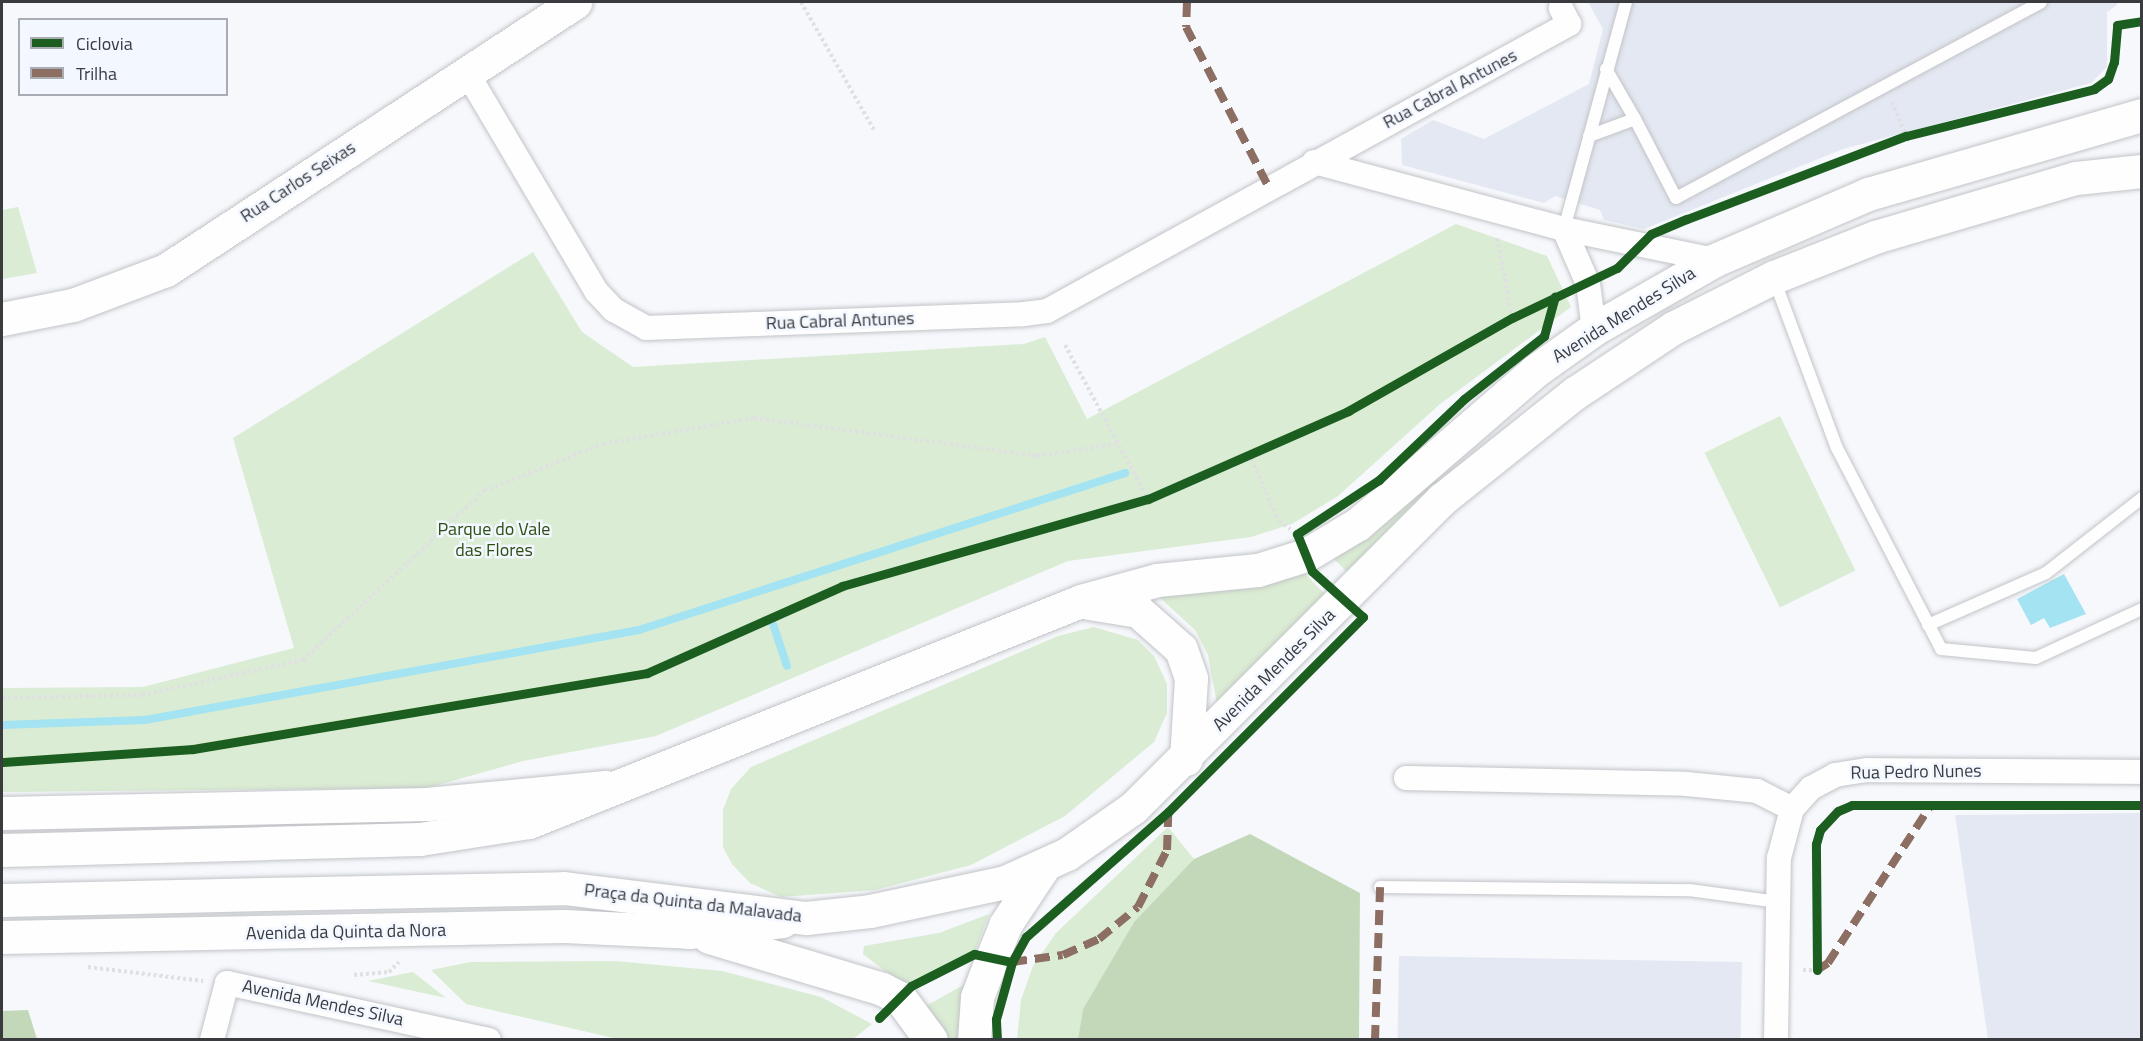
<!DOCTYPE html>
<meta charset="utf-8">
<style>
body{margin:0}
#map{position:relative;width:2143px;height:1041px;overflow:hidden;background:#f6f8fc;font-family:"Titillium Web",sans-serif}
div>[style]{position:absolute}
.built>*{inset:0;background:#e4e8f2;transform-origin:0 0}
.green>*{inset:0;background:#daecd3;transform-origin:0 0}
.forest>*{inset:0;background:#c3d8b9}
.water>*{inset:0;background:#a3e3f2}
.stream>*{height:8px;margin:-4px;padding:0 4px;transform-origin:4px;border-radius:4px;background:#a3e3f2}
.path>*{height:4px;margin-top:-2px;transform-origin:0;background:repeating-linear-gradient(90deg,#e0e0e2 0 3px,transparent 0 6px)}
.roads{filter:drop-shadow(0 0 2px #c2c4c7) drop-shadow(0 0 2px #c2c4c7)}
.lane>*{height:12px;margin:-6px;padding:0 6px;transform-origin:6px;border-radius:6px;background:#fefeff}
.street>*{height:24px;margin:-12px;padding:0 12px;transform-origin:12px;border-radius:12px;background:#fefeff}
.secondary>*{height:33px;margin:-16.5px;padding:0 16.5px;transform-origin:16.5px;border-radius:16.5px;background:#fefeff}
.primary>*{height:33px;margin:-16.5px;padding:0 16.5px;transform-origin:16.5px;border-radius:16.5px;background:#fefeff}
.highway>*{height:33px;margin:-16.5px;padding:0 16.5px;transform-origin:16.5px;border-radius:16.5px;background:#fefeff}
.quiet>*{height:8px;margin-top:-4px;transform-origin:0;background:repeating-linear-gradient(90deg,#8d6e63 0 15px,transparent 0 23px)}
.cycleway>*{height:9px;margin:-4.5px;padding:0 4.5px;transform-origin:4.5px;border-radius:4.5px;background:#1b5e20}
span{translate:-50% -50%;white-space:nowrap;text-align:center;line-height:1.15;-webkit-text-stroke:5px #f3f7ff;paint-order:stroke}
.street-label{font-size:18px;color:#393b3f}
.park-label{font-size:18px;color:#2d4e10}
.frame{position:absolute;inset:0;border:3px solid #393b3f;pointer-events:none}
.legend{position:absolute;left:18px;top:18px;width:210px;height:78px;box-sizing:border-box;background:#f3f7ff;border:2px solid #a9acb2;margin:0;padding:8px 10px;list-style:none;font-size:18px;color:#393b3f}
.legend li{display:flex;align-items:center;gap:12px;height:30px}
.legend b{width:30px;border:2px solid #a9acb2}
</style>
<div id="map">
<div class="built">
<div style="clip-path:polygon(1588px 2px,2117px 2px,2117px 5px,2107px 12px,2107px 67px,2091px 83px,1843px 149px,1644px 229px,1604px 220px,1600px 210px,1555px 196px,1544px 203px,1402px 165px,1401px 139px,1433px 120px,1484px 139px,1589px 84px,1603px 29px)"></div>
<div style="clip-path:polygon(2141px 813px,2141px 1039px,1988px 1039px,1955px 815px)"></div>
<div style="left:1399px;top:956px;width:343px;height:83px;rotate:1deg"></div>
</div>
<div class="green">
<div style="clip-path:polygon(18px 207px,37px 273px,2px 279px,2px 210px)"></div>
<div style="clip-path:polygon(1456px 224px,1547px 256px,1571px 307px,1440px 404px,1338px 496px,1292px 524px,1251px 537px,1068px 561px,656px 736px,523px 761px,427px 788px,2px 792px,2px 688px,143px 687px,294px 648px,233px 438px,533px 252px,582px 332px,633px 367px,1024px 344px,1045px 337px,1087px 419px)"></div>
<div style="left:1780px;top:416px;width:172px;height:84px;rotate:64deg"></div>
<div style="clip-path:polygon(1435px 478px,1438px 482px,1348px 573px,1333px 558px,1372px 533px)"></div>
<div style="clip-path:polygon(1303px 572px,1326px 595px,1217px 704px,1208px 655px,1195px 630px,1158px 596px,1252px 587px)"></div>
<div style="clip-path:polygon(1094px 627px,1138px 640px,1154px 656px,1167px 684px,1167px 713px,1154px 742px,1065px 816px,971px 865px,875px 890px,781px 897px,750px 883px,732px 864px,723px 847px,723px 810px,731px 789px,751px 767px,1058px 636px)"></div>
<div style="clip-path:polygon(1168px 827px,1194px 859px,1134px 922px,1083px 1009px,1078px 1039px,1017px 1040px,1021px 1000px,1033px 966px,1056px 933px)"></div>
<div style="clip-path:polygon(989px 914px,974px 954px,908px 989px,863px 954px,864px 946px,939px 933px)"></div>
<div style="clip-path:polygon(615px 961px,722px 971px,821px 997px,872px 1024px,853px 1039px,618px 1039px,466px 1004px,431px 970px,471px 962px)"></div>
<div style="clip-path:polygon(413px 972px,446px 998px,368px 981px)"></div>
<div style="clip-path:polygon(967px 983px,959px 1039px,948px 1039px,924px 1007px)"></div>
</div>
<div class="forest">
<div style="clip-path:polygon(1250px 834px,1360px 893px,1359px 1039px,1078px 1039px,1083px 1009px,1134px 922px,1194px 859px)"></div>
<div style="clip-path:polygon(28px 1010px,37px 1039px,2px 1039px,2px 1011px)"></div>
</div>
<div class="water">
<div style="clip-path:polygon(2064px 574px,2086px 614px,2050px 628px,2044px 618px,2031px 625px,2017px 599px)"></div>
</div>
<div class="stream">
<div style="left:773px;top:624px;width:44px;rotate:71.6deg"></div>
<div style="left:2px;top:725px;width:143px;rotate:-2deg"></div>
<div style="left:145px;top:720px;width:502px;rotate:-10.33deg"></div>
<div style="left:639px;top:630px;width:511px;rotate:-17.9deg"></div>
</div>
<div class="path">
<div style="left:801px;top:2px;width:147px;rotate:60.3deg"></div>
<div style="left:1892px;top:102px;width:37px;rotate:68deg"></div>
<div style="left:1497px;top:238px;width:81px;rotate:79.4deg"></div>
<div style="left:1065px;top:345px;width:175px;rotate:61.7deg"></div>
<div style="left:1249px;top:454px;width:73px;rotate:65.9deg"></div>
<div style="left:1279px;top:521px;width:14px;rotate:36deg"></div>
<div style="left:2px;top:698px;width:140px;rotate:-1.2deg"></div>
<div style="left:142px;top:695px;width:165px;rotate:-12.3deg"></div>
<div style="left:303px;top:660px;width:248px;rotate:-43deg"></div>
<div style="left:484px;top:491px;width:128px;rotate:-21.6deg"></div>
<div style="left:603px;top:444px;width:153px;rotate:-9.8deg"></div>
<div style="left:754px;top:418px;width:286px;rotate:7.6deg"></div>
<div style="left:1037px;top:456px;width:79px;rotate:-8.7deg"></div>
<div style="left:88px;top:967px;width:116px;rotate:6.9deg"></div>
<div style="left:1803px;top:970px;width:14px"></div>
<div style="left:354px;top:975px;width:35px;rotate:-5deg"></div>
<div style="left:389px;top:972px;width:14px;rotate:-45deg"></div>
</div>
<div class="roads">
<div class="lane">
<div style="left:1606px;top:69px;width:58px;rotate:59.9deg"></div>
<div style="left:1589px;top:136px;width:49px;rotate:-20.3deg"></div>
<div style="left:1635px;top:119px;width:89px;rotate:62.6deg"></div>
<div style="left:1676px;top:198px;width:414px;rotate:-28.2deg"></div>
<div style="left:1564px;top:229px;width:235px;rotate:-74.7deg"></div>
<div style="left:1774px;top:279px;width:180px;rotate:69.6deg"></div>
<div style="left:1837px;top:448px;width:226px;rotate:62.6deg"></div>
<div style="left:1941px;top:649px;width:95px;rotate:5.4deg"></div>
<div style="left:2036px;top:658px;width:117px;rotate:-24.8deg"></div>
<div style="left:1928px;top:625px;width:129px;rotate:-23.8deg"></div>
<div style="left:2046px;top:573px;width:122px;rotate:-38deg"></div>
<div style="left:1380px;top:887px;width:309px;rotate:0.6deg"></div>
<div style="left:1689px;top:890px;width:90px;rotate:7.7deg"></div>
</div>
<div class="street">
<div style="left:466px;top:71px;width:256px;rotate:59.4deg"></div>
<div style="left:596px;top:291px;width:26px;rotate:47deg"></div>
<div style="left:614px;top:310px;width:37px;rotate:29deg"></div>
<div style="left:646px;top:328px;width:378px;rotate:-2.1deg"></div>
<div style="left:1024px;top:314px;width:23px;rotate:-7deg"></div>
<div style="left:1047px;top:311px;width:596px;rotate:-28.8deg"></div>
<div style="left:1569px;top:24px;width:18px;rotate:-117deg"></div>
<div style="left:1314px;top:162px;width:259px;rotate:15deg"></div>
<div style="left:1564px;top:229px;width:154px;rotate:11.6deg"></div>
<div style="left:1564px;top:229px;width:60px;rotate:66.4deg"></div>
<div style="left:1588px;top:284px;width:45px;rotate:82.4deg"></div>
<div style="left:1406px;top:778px;width:280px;rotate:1.2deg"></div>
<div style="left:1686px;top:784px;width:71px;rotate:5.6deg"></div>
<div style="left:1757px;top:791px;width:39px;rotate:27deg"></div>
<div style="left:212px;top:1040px;width:59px;rotate:-75.3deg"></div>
<div style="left:227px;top:983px;width:268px;rotate:12.3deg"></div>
<div style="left:1776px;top:1040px;width:182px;rotate:-89.1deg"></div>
<div style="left:1779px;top:858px;width:51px;rotate:-75.1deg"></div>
<div style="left:1792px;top:809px;width:28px;rotate:-48deg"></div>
<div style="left:1811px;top:788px;width:27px;rotate:-28deg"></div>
<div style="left:1835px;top:775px;width:32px;rotate:-9deg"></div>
<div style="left:1867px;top:770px;width:275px;rotate:0.4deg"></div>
</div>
<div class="secondary">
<div style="left:2px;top:319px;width:72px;rotate:-11.2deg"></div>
<div style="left:73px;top:305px;width:99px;rotate:-20.6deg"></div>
<div style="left:166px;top:270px;width:489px;rotate:-33.2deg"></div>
<div style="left:2px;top:813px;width:425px;rotate:-1.2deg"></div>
<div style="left:427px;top:804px;width:179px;rotate:-5.5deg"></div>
<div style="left:2px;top:937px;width:562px;rotate:-1.12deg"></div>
<div style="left:564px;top:926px;width:125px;rotate:2.7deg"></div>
<div style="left:689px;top:932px;width:94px;rotate:-6.7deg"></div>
<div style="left:709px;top:937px;width:181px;rotate:16.7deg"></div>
<div style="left:882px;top:989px;width:20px;rotate:27deg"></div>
<div style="left:900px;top:998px;width:52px;rotate:53.6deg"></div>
<div style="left:974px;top:1040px;width:43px;rotate:-86deg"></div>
<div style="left:977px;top:997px;width:42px;rotate:-69deg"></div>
<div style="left:992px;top:958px;width:35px;rotate:-68deg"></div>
<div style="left:1005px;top:925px;width:71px;rotate:-56.5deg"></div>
</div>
<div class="primary">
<div style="left:1089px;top:603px;width:50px;rotate:9.3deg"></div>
<div style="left:1138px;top:611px;width:57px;rotate:41.5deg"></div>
<div style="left:1181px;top:649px;width:31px;rotate:71deg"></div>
<div style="left:1191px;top:678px;width:81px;rotate:93.5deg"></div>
<div style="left:264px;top:843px;width:156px;rotate:-1.5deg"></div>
<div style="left:420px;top:839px;width:110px;rotate:-8.9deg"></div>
<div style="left:529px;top:822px;width:595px;rotate:-21.82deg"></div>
<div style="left:1081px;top:601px;width:79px;rotate:-15.4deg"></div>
<div style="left:1157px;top:580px;width:101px;rotate:-5.7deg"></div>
<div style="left:1258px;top:570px;width:50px;rotate:-17.4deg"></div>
<div style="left:1306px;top:555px;width:61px;rotate:-30.8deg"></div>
<div style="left:1358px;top:524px;width:234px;rotate:-40.8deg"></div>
<div style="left:1535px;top:371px;width:72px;rotate:-35.4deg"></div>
<div style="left:1594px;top:329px;width:139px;rotate:-29.7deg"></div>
<div style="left:1715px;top:260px;width:167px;rotate:-23.3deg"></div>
<div style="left:1868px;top:194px;width:285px;rotate:-16.1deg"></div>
<div style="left:265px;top:894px;width:299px;rotate:-1.1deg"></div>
<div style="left:564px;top:888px;width:244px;rotate:7.1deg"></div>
<div style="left:806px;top:918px;width:64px;rotate:-6.2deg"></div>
<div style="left:870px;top:911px;width:138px;rotate:-12.1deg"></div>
<div style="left:1005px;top:882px;width:68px;rotate:-24.3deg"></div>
<div style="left:1067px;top:854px;width:82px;rotate:-35deg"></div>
<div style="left:1134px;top:807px;width:436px;rotate:-45deg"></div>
<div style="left:1442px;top:499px;width:170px;rotate:-38.6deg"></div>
<div style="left:1575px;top:393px;width:118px;rotate:-33.6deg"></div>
<div style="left:1673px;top:328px;width:113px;rotate:-26.8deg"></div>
<div style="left:1774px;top:277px;width:109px;rotate:-21.6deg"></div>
<div style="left:1875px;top:237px;width:209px;rotate:-16.4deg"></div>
<div style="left:2076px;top:178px;width:66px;rotate:-6.1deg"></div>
</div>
<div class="highway">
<div style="left:2px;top:850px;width:262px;rotate:-1.5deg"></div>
<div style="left:2px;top:900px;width:263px;rotate:-1.3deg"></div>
</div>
</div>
<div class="quiet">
<div style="left:1187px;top:2px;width:25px;rotate:92deg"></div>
<div style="left:1186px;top:27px;width:181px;rotate:62.7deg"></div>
<div style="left:1012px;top:962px;width:51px;rotate:-7.8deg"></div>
<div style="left:1063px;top:955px;width:39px;rotate:-24deg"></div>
<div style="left:1099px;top:939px;width:50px;rotate:-39.4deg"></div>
<div style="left:1138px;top:907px;width:64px;rotate:-63deg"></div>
<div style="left:1167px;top:850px;width:38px;rotate:-88deg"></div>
<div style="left:1817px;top:970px;width:13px;rotate:-32deg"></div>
<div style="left:1828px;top:963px;width:189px;rotate:-56.9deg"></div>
<div style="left:1375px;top:1040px;width:153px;rotate:-88.1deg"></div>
</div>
<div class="cycleway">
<div style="left:2px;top:762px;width:191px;rotate:-3.9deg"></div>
<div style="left:193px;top:749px;width:460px;rotate:-9.5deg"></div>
<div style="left:647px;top:673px;width:214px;rotate:-24deg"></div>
<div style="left:842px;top:586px;width:318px;rotate:-15.9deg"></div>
<div style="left:1148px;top:499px;width:219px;rotate:-23.7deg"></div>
<div style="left:1348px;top:411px;width:189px;rotate:-29.6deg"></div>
<div style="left:1512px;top:318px;width:116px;rotate:-25.5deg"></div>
<div style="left:1617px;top:268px;width:48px;rotate:-45deg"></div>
<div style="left:1651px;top:234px;width:39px;rotate:-23deg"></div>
<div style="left:1687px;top:219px;width:234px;rotate:-20.8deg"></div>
<div style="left:1906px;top:136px;width:194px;rotate:-14deg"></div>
<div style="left:2094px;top:89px;width:17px;rotate:-36deg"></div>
<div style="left:2108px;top:79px;width:18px;rotate:-71deg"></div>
<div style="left:2114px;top:62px;width:37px;rotate:-85deg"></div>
<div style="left:2117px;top:25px;width:25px;rotate:-9deg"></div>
<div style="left:1817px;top:970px;width:126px;rotate:-90.5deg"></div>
<div style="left:1816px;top:844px;width:15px;rotate:-74deg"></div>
<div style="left:1820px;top:830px;width:26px;rotate:-47deg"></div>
<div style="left:1838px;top:811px;width:15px;rotate:-23deg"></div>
<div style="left:1852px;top:805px;width:290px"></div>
<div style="left:879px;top:1018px;width:45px;rotate:-45deg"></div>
<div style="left:911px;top:986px;width:71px;rotate:-26.9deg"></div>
<div style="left:974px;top:954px;width:39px;rotate:12deg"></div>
<div style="left:997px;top:1040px;width:21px;rotate:-93deg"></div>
<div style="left:996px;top:1019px;width:59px;rotate:-74.3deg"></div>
<div style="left:1012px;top:962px;width:29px;rotate:-61deg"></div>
<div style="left:1026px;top:937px;width:189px;rotate:-41.4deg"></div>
<div style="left:1168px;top:812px;width:276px;rotate:-45deg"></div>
<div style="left:1363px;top:617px;width:69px;rotate:-138deg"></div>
<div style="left:1312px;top:571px;width:40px;rotate:-112deg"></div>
<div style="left:1297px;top:534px;width:98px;rotate:-33.4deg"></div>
<div style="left:1379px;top:480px;width:117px;rotate:-43.6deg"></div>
<div style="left:1464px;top:399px;width:102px;rotate:-38.2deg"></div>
<div style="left:1544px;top:336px;width:41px;rotate:-74.6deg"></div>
</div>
<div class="street-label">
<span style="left:1450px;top:89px;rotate:-28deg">Rua Cabral Antunes</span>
<span style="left:298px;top:182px;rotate:-33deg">Rua Carlos Seixas</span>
<span style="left:1624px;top:315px;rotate:-32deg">Avenida Mendes Silva</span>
<span style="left:840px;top:321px;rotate:-2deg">Rua Cabral Antunes</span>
<span style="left:1274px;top:670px;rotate:-45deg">Avenida Mendes Silva</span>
<span style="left:1916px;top:772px;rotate:-1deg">Rua Pedro Nunes</span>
<span style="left:693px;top:903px;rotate:7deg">Praça da Quinta da Malavada</span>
<span style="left:346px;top:932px;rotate:-1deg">Avenida da Quinta da Nora</span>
<span style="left:323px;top:1003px;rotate:12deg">Avenida Mendes Silva</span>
</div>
<div class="park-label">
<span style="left:494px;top:540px">Parque do Vale<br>das Flores</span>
</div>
<div class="frame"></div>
<ul class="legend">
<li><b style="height:8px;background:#1b5e20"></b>Ciclovia</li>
<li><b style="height:8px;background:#8d6e63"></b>Trilha</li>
</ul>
</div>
